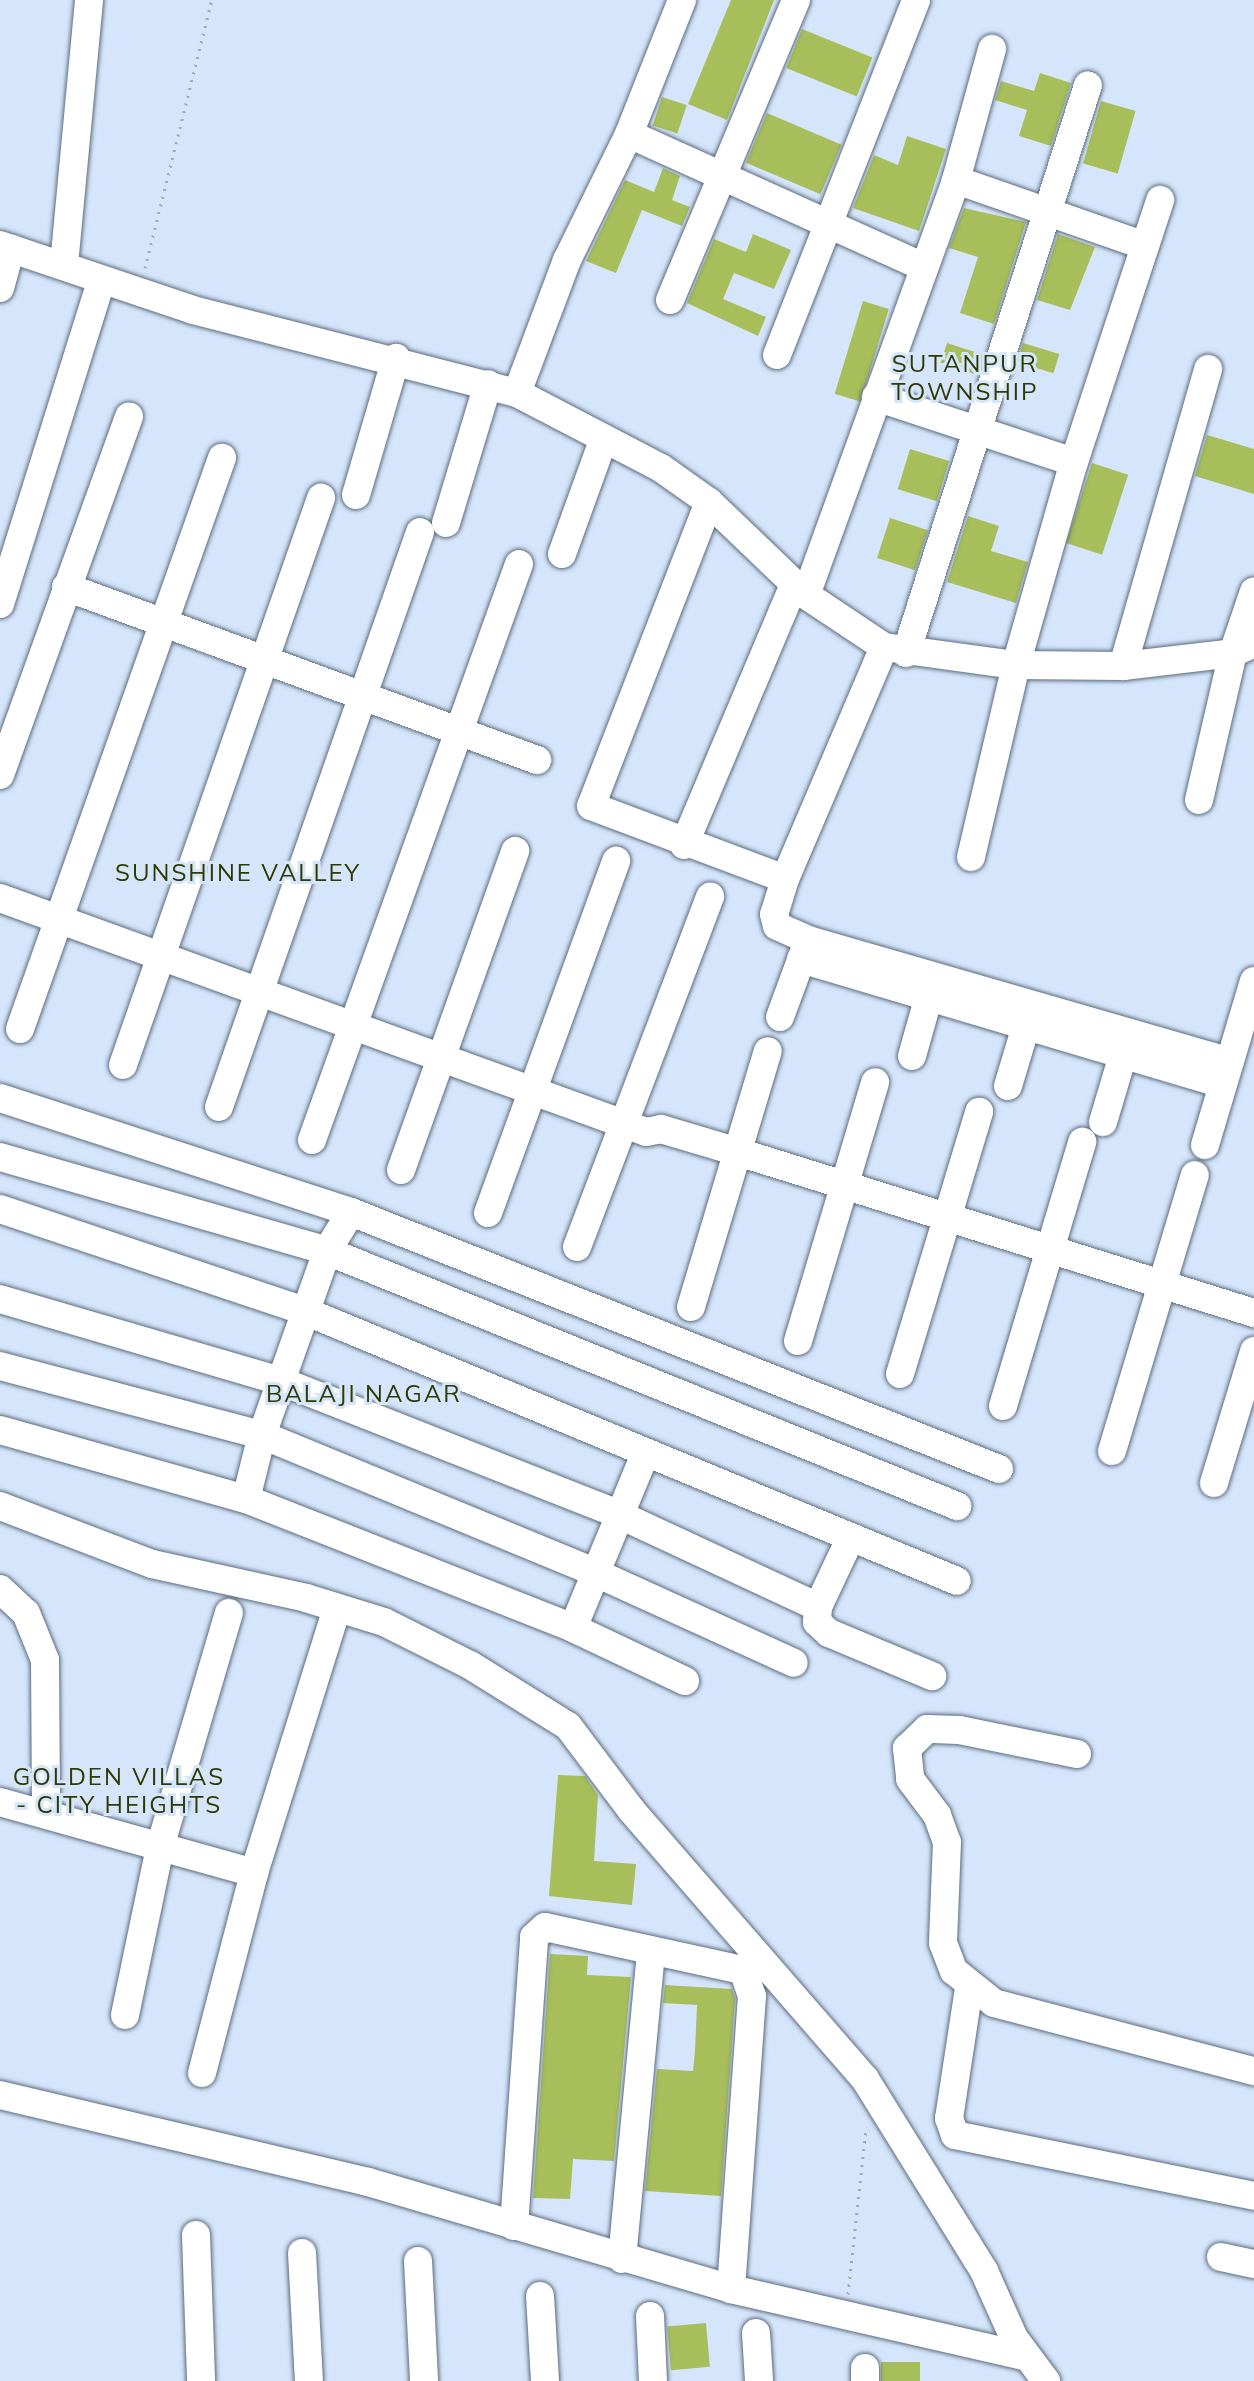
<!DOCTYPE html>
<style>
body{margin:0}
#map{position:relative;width:1254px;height:2381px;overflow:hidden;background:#d5e6fc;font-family:Mulish,sans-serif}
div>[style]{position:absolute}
.building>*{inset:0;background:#a7be5b;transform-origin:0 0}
.path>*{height:3px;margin-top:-1.5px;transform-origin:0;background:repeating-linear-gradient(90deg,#9daabc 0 2px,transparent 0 8px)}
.roads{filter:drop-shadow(0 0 2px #5d6c7f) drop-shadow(0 0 2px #5d6c7f)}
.minor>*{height:28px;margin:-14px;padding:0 14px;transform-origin:14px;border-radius:14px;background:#fff}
span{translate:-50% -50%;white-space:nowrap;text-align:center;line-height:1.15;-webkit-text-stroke:6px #d5e6fc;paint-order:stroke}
.neighbourhood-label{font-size:24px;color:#2f3a00;letter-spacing:2px}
</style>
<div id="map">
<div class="building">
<div style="clip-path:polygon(731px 0,774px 0,727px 120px,688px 104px)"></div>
<div style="left:802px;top:29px;width:76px;height:42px;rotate:22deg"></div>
<div style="clip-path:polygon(1040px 73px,1071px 83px,1051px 146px,1019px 136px,1027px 110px,995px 100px,1001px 81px,1034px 91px)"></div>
<div style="left:662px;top:97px;width:26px;height:30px;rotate:18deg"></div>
<div style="left:1101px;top:101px;width:36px;height:65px;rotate:16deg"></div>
<div style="left:767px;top:113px;width:81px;height:54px;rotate:23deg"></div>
<div style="clip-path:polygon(907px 136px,946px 149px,919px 231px,853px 208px,874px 155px,898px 165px)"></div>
<div style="clip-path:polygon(663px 168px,680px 176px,672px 200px,690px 207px,682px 226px,642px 210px,616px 273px,586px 261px,625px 180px,654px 192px)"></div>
<div style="clip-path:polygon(964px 208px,1026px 222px,994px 324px,960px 313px,978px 257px,949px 248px)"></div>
<div style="clip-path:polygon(753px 234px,791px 250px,774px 289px,734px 273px,723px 299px,766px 317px,758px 336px,687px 303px,714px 239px,746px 252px)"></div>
<div style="clip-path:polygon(1058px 234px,1095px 247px,1070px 310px,1037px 300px)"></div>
<div style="left:863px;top:301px;width:27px;height:97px;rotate:17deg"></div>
<div style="left:947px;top:343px;width:39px;height:21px;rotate:18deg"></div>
<div style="left:1023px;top:343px;width:38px;height:20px;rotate:17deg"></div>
<div style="clip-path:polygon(1207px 435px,1254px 449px,1254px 494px,1195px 476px)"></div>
<div style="left:910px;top:449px;width:41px;height:42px;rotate:17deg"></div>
<div style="left:1092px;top:463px;width:38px;height:84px;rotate:18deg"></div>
<div style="clip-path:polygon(968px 516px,999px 526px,991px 551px,1028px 562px,1016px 603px,947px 582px)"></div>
<div style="left:890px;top:518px;width:40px;height:42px;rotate:18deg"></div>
<div style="clip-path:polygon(558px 1775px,585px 1776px,598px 1795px,594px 1861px,636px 1864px,632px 1905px,549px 1896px)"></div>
<div style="clip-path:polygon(550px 1954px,588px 1956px,587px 1975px,631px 1977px,614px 2161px,573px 2159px,570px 2199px,533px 2198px)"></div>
<div style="clip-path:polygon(665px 1985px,732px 1989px,735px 1998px,721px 2196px,645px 2191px,657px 2069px,693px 2071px,695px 2051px,697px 2005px,663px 2003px)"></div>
<div style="left:706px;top:2323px;width:44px;height:39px;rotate:85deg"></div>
<div style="left:920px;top:2362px;width:19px;height:39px;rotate:90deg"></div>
</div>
<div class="path">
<div style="left:145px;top:268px;width:276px;rotate:-76deg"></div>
<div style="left:848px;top:2294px;width:168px;rotate:-83.8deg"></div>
</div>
<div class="roads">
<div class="minor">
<div style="left:629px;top:134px;width:324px;rotate:24.3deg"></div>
<div style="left:956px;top:180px;width:200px;rotate:19.2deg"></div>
<div style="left:0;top:245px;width:204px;rotate:18.6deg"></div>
<div style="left:193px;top:310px;width:334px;rotate:14.4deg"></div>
<div style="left:517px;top:393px;width:162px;rotate:27.5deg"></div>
<div style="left:661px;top:468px;width:59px;rotate:35.3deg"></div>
<div style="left:709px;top:502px;width:134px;rotate:43.8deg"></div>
<div style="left:806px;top:595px;width:94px;rotate:33.7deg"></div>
<div style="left:884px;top:647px;width:133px;rotate:7.8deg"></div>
<div style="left:1016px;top:665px;width:107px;rotate:0.5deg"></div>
<div style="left:1123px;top:666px;width:111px;rotate:-6.7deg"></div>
<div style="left:1233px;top:653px;width:23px;rotate:-25deg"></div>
<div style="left:64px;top:265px;width:266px;rotate:-84.6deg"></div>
<div style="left:0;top:288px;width:41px;rotate:-74.6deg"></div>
<div style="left:670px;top:300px;width:325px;rotate:-67.2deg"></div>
<div style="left:777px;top:355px;width:381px;rotate:-68.6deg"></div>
<div style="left:517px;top:393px;width:142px;rotate:-69.4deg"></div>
<div style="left:567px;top:260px;width:140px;rotate:-63.8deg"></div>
<div style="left:629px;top:134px;width:144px;rotate:-68.4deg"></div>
<div style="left:876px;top:397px;width:208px;rotate:18.2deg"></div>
<div style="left:356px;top:495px;width:143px;rotate:-73.7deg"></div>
<div style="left:709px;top:502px;width:326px;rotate:111.2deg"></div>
<div style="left:591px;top:806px;width:207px;rotate:20.6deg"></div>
<div style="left:446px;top:523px;width:145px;rotate:-73.2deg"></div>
<div style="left:562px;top:554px;width:123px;rotate:-70.1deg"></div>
<div style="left:66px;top:587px;width:502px;rotate:20.17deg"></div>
<div style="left:806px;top:595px;width:441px;rotate:-70.1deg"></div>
<div style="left:956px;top:180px;width:136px;rotate:-74.6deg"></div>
<div style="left:0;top:604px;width:337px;rotate:-72.6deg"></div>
<div style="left:884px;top:647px;width:252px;rotate:113.1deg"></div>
<div style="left:785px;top:879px;width:37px;rotate:107deg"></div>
<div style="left:774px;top:914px;width:12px;rotate:76deg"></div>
<div style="left:777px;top:926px;width:34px;rotate:24deg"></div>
<div style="left:808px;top:940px;width:439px;rotate:16.1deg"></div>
<div style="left:906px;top:653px;width:596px;rotate:-72.23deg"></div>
<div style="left:1123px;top:666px;width:309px;rotate:-74deg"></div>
<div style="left:0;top:775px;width:381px;rotate:-70.2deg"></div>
<div style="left:1199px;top:800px;width:151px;rotate:-77deg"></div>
<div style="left:1233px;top:653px;width:65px;rotate:-71.3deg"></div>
<div style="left:684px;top:845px;width:282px;rotate:-67.1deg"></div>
<div style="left:971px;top:857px;width:197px;rotate:-76.8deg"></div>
<div style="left:1016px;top:665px;width:211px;rotate:-74.1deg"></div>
<div style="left:1074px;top:462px;width:276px;rotate:-71.8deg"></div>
<div style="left:0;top:898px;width:687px;rotate:19.91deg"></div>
<div style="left:646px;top:1132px;width:15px;rotate:-11deg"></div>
<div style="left:661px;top:1129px;width:77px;rotate:16.6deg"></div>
<div style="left:735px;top:1151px;width:544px;rotate:17.34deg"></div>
<div style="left:801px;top:959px;width:440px;rotate:16.5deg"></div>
<div style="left:780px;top:1017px;width:81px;rotate:-69.8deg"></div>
<div style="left:20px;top:1029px;width:606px;rotate:-70.52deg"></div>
<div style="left:912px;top:1056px;width:81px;rotate:-74.2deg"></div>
<div style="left:123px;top:1065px;width:601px;rotate:-70.75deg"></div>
<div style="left:1008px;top:1086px;width:84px;rotate:-73.3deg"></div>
<div style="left:0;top:1098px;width:369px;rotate:18deg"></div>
<div style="left:351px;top:1212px;width:697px;rotate:21.63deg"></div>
<div style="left:219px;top:1107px;width:609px;rotate:-70.73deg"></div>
<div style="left:1103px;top:1122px;width:88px;rotate:-73.4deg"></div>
<div style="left:312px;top:1140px;width:612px;rotate:-70.23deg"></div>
<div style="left:1205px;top:1145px;width:171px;rotate:-73.4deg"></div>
<div style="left:0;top:1157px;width:340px;rotate:16deg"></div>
<div style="left:327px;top:1251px;width:680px;rotate:22.04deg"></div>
<div style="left:401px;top:1170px;width:339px;rotate:-70.3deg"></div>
<div style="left:0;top:1209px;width:324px;rotate:18.5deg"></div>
<div style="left:307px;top:1312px;width:703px;rotate:22.48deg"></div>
<div style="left:488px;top:1213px;width:375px;rotate:-70deg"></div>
<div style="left:577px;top:1247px;width:375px;rotate:-69.2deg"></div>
<div style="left:0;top:1299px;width:295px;rotate:16.3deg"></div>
<div style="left:283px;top:1382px;width:362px;rotate:21.5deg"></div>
<div style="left:620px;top:1515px;width:218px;rotate:24.9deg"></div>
<div style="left:691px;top:1307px;width:267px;rotate:-73.3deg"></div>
<div style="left:798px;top:1341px;width:270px;rotate:-73.4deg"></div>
<div style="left:0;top:1366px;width:271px;rotate:14.8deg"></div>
<div style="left:262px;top:1435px;width:361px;rotate:22.4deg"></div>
<div style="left:596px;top:1573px;width:217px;rotate:24.4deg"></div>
<div style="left:900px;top:1374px;width:274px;rotate:-73.2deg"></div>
<div style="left:1003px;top:1406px;width:276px;rotate:-73.3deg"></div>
<div style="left:0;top:1430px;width:255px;rotate:15.7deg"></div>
<div style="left:246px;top:1499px;width:352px;rotate:21.5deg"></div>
<div style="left:573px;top:1628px;width:124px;rotate:25.3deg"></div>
<div style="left:1112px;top:1451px;width:288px;rotate:-73.3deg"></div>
<div style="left:1214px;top:1483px;width:138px;rotate:-73.1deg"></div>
<div style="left:246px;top:1499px;width:66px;rotate:-76deg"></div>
<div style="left:262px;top:1435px;width:195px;rotate:-70.5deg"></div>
<div style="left:327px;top:1251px;width:46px;rotate:-58.4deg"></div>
<div style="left:0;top:1506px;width:163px;rotate:20.9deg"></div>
<div style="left:152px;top:1564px;width:158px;rotate:12.4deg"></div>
<div style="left:306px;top:1598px;width:82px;rotate:17.1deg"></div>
<div style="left:384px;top:1622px;width:96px;rotate:26.6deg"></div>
<div style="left:470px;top:1665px;width:115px;rotate:31.9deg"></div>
<div style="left:568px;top:1726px;width:106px;rotate:53deg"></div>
<div style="left:632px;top:1811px;width:355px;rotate:49deg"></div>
<div style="left:865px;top:2079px;width:226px;rotate:58.2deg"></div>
<div style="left:984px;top:2271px;width:73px;rotate:65.9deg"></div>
<div style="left:1014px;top:2338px;width:54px;rotate:53.3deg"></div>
<div style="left:849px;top:1541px;width:73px;rotate:115.2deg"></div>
<div style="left:818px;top:1607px;width:15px;rotate:94deg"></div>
<div style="left:817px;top:1622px;width:16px;rotate:43deg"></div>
<div style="left:829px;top:1633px;width:112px;rotate:22.7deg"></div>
<div style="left:0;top:1589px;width:35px;rotate:43deg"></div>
<div style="left:26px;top:1613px;width:51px;rotate:68deg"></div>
<div style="left:45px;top:1660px;width:154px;rotate:89.6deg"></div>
<div style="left:573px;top:1628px;width:188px;rotate:-67.5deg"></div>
<div style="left:1077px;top:1754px;width:120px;rotate:-168.5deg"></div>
<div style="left:959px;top:1730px;width:32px;rotate:-178deg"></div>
<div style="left:927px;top:1729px;width:28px;rotate:136deg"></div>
<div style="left:907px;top:1748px;width:31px;rotate:84deg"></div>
<div style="left:910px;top:1779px;width:45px;rotate:53.1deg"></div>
<div style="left:937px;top:1815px;width:29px;rotate:70deg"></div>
<div style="left:947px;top:1842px;width:101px;rotate:92.3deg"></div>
<div style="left:943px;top:1943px;width:30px;rotate:69deg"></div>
<div style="left:954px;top:1971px;width:51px;rotate:38.7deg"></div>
<div style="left:994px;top:2003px;width:269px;rotate:14.7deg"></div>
<div style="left:0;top:1802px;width:264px;rotate:15.6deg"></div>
<div style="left:969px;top:1988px;width:132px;rotate:98.7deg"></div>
<div style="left:949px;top:2118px;width:18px;rotate:71deg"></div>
<div style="left:955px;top:2135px;width:305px;rotate:11.5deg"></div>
<div style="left:125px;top:2015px;width:172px;rotate:-78.2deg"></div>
<div style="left:160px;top:1847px;width:244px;rotate:-73.6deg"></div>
<div style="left:202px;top:2073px;width:207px;rotate:-75.4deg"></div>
<div style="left:254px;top:1873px;width:278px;rotate:-72.6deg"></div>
<div style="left:0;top:2095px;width:378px;rotate:13.3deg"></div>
<div style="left:368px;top:2182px;width:378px;rotate:16.4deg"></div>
<div style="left:731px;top:2289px;width:304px;rotate:12.9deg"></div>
<div style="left:514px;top:2226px;width:290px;rotate:-86deg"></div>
<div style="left:534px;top:1937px;width:15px;rotate:-42deg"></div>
<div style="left:545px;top:1927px;width:203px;rotate:12.3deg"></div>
<div style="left:743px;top:1970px;width:28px;rotate:71deg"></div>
<div style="left:752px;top:1996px;width:294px;rotate:94.1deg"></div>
<div style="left:196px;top:2235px;width:146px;rotate:88deg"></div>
<div style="left:302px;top:2253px;width:128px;rotate:86.9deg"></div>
<div style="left:1221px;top:2257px;width:34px;rotate:12deg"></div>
<div style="left:622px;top:2259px;width:310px;rotate:-84.6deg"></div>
<div style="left:418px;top:2261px;width:120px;rotate:87.1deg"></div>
<div style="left:540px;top:2296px;width:85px;rotate:86.6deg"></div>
<div style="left:650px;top:2316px;width:65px;rotate:87.4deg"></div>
<div style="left:756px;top:2333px;width:48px;rotate:86.4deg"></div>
<div style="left:865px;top:2368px;width:13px;rotate:90deg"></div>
</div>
</div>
<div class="neighbourhood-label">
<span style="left:965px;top:378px">SUTANPUR<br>TOWNSHIP</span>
<span style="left:238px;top:873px">SUNSHINE VALLEY</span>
<span style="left:364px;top:1394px">BALAJI NAGAR</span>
<span style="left:119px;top:1791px">GOLDEN VILLAS<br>- CITY HEIGHTS</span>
</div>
</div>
